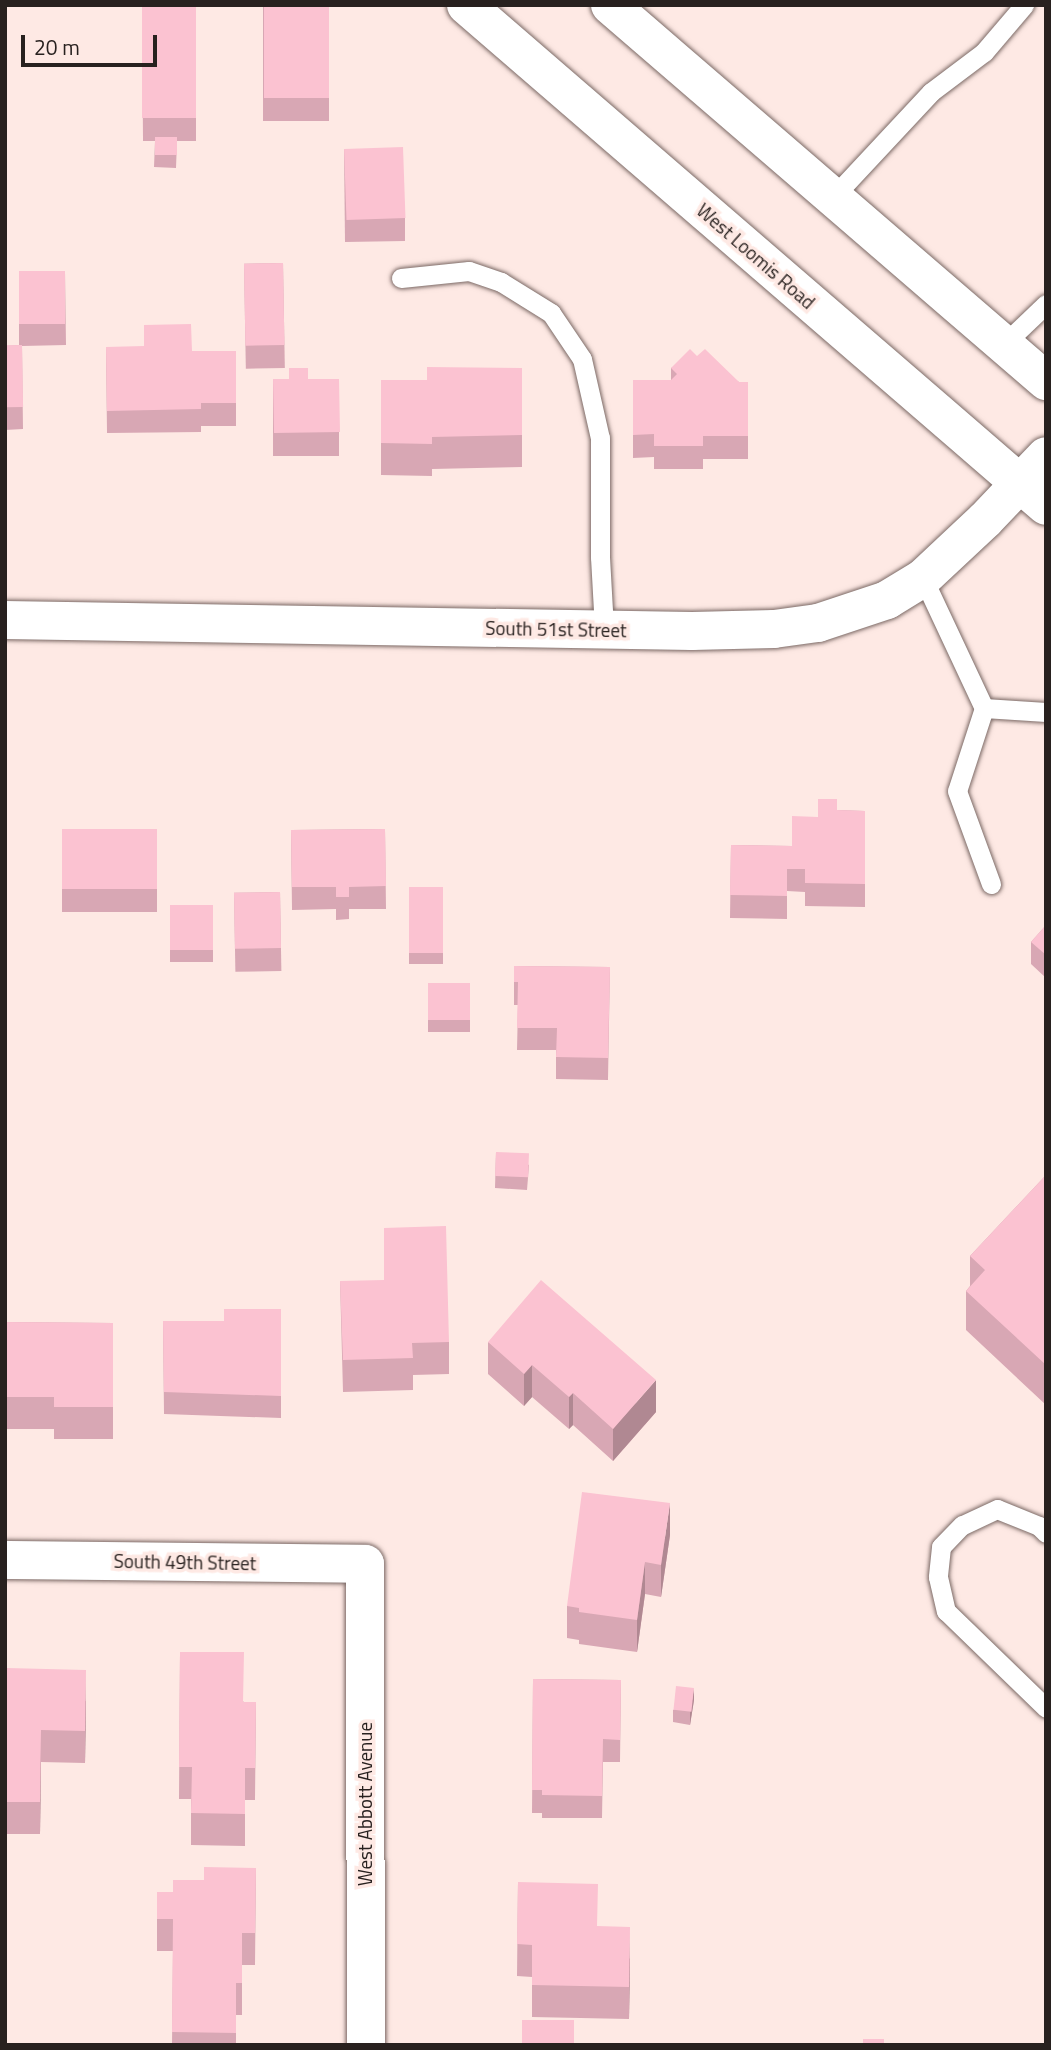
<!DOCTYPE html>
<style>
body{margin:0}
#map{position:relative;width:1051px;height:2050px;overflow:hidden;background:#fee9e4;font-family:"Titillium Web",sans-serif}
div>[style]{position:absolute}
.roads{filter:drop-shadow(0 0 2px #7b6965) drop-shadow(0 0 2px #7b6965)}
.lane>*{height:19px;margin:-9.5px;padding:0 9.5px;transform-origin:9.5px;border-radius:9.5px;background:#fff}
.street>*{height:38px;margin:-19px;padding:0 19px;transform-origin:19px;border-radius:19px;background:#fff}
.primary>*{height:38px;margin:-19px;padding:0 19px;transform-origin:19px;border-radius:19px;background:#fff}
.wall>*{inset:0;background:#d8a7b4;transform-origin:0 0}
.shaded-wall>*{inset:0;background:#b08892}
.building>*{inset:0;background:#fbc2d1;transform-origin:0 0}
span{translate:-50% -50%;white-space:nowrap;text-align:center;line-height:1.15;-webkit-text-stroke:7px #fee9e4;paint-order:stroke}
.street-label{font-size:19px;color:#28211f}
.frame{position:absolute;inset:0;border:7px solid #28211f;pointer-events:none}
.scale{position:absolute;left:21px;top:35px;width:136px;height:32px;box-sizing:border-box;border:4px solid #28211f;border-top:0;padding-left:9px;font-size:21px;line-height:24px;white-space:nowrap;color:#28211f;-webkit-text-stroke:5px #fee9e4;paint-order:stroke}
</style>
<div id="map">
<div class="roads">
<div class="lane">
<div style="left:834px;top:196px;width:142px;rotate:-47deg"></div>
<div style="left:931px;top:92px;width:66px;rotate:-37deg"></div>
<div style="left:984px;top:52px;width:62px;rotate:-49.6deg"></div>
<div style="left:401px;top:278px;width:68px;rotate:-5.9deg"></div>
<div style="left:469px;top:271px;width:34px;rotate:19deg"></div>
<div style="left:501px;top:282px;width:59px;rotate:31.8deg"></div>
<div style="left:551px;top:313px;width:55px;rotate:56deg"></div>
<div style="left:582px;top:359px;width:81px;rotate:77.2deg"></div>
<div style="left:600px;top:438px;width:119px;rotate:90deg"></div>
<div style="left:600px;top:557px;width:72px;rotate:86.8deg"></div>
<div style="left:1004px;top:344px;width:58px;rotate:-43.6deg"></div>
<div style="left:923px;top:578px;width:144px;rotate:64.9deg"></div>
<div style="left:984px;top:708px;width:62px;rotate:3.7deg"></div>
<div style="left:984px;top:708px;width:87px;rotate:108deg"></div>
<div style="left:957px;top:791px;width:99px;rotate:69.9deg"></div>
<div style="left:1046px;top:1533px;width:10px;rotate:-135deg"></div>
<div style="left:1039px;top:1526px;width:45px;rotate:-158deg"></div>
<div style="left:997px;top:1509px;width:38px;rotate:155deg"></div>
<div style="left:962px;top:1525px;width:30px;rotate:134deg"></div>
<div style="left:941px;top:1547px;width:30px;rotate:96deg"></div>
<div style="left:938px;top:1577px;width:35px;rotate:77deg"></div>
<div style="left:946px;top:1611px;width:139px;rotate:44.1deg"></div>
</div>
<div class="street">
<div style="left:5px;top:620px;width:687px;rotate:0.92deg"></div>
<div style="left:692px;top:631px;width:82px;rotate:-1.4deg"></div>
<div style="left:774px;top:629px;width:44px;rotate:-7.8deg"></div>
<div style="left:818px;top:623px;width:73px;rotate:-18.4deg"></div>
<div style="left:887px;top:600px;width:42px;rotate:-31.4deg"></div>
<div style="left:923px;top:578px;width:85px;rotate:-43.1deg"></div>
<div style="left:985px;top:520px;width:88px;rotate:-46.4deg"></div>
<div style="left:5px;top:1560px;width:360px;rotate:0.6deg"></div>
<div style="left:365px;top:1564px;width:481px;rotate:89.9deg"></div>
</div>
<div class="primary">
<div style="left:466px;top:5px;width:766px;rotate:40.82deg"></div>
<div style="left:610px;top:5px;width:576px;rotate:40.77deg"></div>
</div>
</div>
<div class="wall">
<div style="clip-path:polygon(142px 5px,196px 5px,196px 141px,177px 141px,176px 168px,154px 167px,155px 141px,143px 141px)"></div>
<div style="left:263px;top:5px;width:66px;height:116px"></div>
<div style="clip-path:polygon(344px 149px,405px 218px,405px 241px,345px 242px)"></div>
<div style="left:283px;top:263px;width:105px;height:39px;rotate:89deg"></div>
<div style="clip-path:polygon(19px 271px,65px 271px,66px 345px,22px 346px,23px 429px,5px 430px,5px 346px,19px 345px)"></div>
<div style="clip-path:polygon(106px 347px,192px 351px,236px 351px,236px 426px,201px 426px,201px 432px,107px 433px)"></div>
<div style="clip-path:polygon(697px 356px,739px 382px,748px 382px,748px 459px,703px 459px,703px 469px,654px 469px,654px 457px,633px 458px,633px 380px,671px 380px,671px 368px)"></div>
<div style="clip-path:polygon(522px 368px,522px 467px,432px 469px,432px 476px,381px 475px,381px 380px,427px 380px)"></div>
<div style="left:273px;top:379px;width:66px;height:77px"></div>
<div style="clip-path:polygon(837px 810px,865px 811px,865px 907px,805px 906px,805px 892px,787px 891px,787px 919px,730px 918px,731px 845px,792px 846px,818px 817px)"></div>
<div style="left:157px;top:829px;width:83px;height:95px;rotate:90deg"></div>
<div style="clip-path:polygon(385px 829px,386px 909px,349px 909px,349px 919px,336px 920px,336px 909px,292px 910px,291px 830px)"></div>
<div style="left:409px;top:887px;width:34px;height:77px"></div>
<div style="left:280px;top:892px;width:79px;height:46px;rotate:89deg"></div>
<div style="left:170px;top:905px;width:43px;height:57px"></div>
<div style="clip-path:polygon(1046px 925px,1046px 978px,1031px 964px,1031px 942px)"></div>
<div style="clip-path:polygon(514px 966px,610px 967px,608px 1080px,556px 1079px,556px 1050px,517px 1050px,518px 1005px,514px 1005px)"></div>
<div style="left:428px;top:983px;width:42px;height:49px"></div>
<div style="clip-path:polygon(5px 1022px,6px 1095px,5px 1095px)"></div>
<div style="clip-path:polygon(496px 1152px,529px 1165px,527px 1190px,495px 1188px)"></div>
<div style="clip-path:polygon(1046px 1175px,1046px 1405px,966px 1330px,966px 1291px,970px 1286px,970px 1256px)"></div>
<div style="clip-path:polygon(340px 1281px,449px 1342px,449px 1374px,413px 1375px,413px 1390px,343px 1392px)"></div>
<div style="clip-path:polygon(281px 1309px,281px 1418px,164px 1414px,163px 1321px,224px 1321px)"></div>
<div style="clip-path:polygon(5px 1322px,113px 1323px,113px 1439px,54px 1439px,54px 1429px,5px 1429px)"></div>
<div style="clip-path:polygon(488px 1342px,656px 1412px,613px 1461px,573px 1425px,569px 1429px,532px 1397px,524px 1406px,488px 1374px)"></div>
<div style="clip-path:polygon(670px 1535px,661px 1597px,645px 1594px,637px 1652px,579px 1644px,579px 1640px,567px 1638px,567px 1606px)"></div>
<div style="clip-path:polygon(180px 1652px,244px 1702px,256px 1702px,255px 1800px,245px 1800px,245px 1846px,191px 1845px,191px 1799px,179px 1799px)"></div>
<div style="clip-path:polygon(5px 1677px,86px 1701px,85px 1763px,41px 1762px,40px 1834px,5px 1834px)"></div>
<div style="clip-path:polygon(533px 1679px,621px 1680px,620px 1762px,603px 1762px,602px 1818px,542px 1818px,542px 1813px,532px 1813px)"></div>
<div style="clip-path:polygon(694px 1700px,690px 1725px,673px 1722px,673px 1710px)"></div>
<div style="clip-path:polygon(256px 1868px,255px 1965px,242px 1965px,242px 2015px,236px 2015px,236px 2045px,172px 2045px,173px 1951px,157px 1951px,157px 1892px,173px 1892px,204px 1880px)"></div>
<div style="clip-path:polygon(518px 1882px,598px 1927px,630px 1959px,629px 2019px,532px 2017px,532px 1977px,517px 1976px)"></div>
</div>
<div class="shaded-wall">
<div style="clip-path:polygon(532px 1365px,532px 1397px,524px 1406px,524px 1374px)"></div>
<div style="clip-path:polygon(656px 1380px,656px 1412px,613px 1461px,613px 1429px)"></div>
<div style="clip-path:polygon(573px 1393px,573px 1425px,569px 1429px,569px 1397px)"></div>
<div style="clip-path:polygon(670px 1503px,670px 1535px,661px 1597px,661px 1565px)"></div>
<div style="clip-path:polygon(645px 1562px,645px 1594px,637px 1652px,637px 1620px)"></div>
<div style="clip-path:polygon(86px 1670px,86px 1701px,85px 1763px,85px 1731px)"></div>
<div style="clip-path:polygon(694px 1688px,694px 1700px,690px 1725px,690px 1713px)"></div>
<div style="clip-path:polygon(41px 1730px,41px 1762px,40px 1834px,40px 1802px)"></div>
<div style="clip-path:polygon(630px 1927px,630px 1959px,629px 2019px,629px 1987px)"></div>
</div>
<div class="building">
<div style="left:142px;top:5px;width:54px;height:113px"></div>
<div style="left:264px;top:5px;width:65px;height:93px"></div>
<div style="left:155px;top:137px;width:22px;height:18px"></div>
<div style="left:403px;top:147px;width:71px;height:59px;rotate:88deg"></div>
<div style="left:283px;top:263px;width:82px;height:39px;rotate:89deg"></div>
<div style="left:19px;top:271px;width:46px;height:53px"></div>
<div style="clip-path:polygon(191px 324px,192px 351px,236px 351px,236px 403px,201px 403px,201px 409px,107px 411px,106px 347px,144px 346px,144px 325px)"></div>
<div style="left:22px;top:345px;width:62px;height:17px;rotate:89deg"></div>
<div style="clip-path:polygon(690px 349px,697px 356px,705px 349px,739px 382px,748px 382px,748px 436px,703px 436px,703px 446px,654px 446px,654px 434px,633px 435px,633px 380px,671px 380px,677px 374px,671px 368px)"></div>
<div style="clip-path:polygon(427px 367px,522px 368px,522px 435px,432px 437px,432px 444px,381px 443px,381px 380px,427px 380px)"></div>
<div style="clip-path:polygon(289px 368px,308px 368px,308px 379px,339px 379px,340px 432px,274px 433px,273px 379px,289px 379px)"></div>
<div style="clip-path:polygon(818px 799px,837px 799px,837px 810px,865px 811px,865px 884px,805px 883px,805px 869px,787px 869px,787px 896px,730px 895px,731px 845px,792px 846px,792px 816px,818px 817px)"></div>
<div style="left:157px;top:829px;width:60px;height:95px;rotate:90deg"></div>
<div style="clip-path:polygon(385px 829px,386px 886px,349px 887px,349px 897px,336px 897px,336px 887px,292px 887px,291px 830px)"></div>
<div style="left:409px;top:887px;width:34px;height:66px"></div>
<div style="left:280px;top:892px;width:56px;height:46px;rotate:89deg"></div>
<div style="left:170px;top:905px;width:43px;height:45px"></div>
<div style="clip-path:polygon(1046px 925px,1046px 955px,1031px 942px)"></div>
<div style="clip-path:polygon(514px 966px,610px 967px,608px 1058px,556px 1057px,557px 1028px,517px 1028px,518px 982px,514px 982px)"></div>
<div style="left:428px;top:983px;width:42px;height:37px"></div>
<div style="clip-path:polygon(5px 1022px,6px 1072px,5px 1072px)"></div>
<div style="left:496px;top:1152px;width:33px;height:24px;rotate:2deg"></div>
<div style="clip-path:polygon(1046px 1175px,1046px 1365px,966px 1291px,985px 1270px,970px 1256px)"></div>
<div style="clip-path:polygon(446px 1226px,449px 1342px,412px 1343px,413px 1358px,343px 1360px,340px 1281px,384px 1280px,384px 1228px)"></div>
<div style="clip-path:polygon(541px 1280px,656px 1380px,613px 1429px,573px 1393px,569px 1397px,532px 1365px,524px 1374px,488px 1342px)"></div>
<div style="clip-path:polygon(224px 1309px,281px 1309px,281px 1396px,164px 1392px,163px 1321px,224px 1321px)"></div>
<div style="clip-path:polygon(5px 1322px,113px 1323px,113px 1407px,54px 1407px,54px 1397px,5px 1397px)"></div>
<div style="clip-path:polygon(582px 1492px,670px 1503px,661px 1565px,645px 1562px,637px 1620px,579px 1612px,579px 1608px,567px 1606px)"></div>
<div style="clip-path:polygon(180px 1652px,244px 1652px,243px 1702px,256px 1702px,255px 1768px,245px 1768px,245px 1814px,191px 1813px,192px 1767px,179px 1767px)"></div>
<div style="clip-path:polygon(7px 1668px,86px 1670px,85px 1731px,41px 1730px,40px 1802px,5px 1802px,5px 1677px,7px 1677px)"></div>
<div style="clip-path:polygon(533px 1679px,621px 1680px,620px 1740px,603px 1739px,602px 1796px,542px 1795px,542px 1790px,532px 1790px)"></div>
<div style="left:676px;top:1686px;width:18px;height:24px;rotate:6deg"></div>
<div style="clip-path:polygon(204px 1867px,256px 1868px,255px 1933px,242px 1933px,242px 1983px,236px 1983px,236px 2033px,172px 2032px,173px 1919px,157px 1919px,157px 1892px,173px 1892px,173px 1880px,204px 1880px)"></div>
<div style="clip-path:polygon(518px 1882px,598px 1884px,597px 1926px,630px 1927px,629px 1987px,532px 1985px,532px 1945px,517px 1944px)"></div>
<div style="left:522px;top:2020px;width:52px;height:25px"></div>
<div style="left:863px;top:2039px;width:21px;height:6px"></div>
</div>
<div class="street-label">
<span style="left:756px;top:256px;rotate:41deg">West Loomis Road</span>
<span style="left:556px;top:629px;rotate:1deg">South 51st Street</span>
<span style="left:185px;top:1562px;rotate:1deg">South 49th Street</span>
<span style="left:365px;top:1804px;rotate:-90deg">West Abbott Avenue</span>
</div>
<div class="frame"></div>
<div class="scale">20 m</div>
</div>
